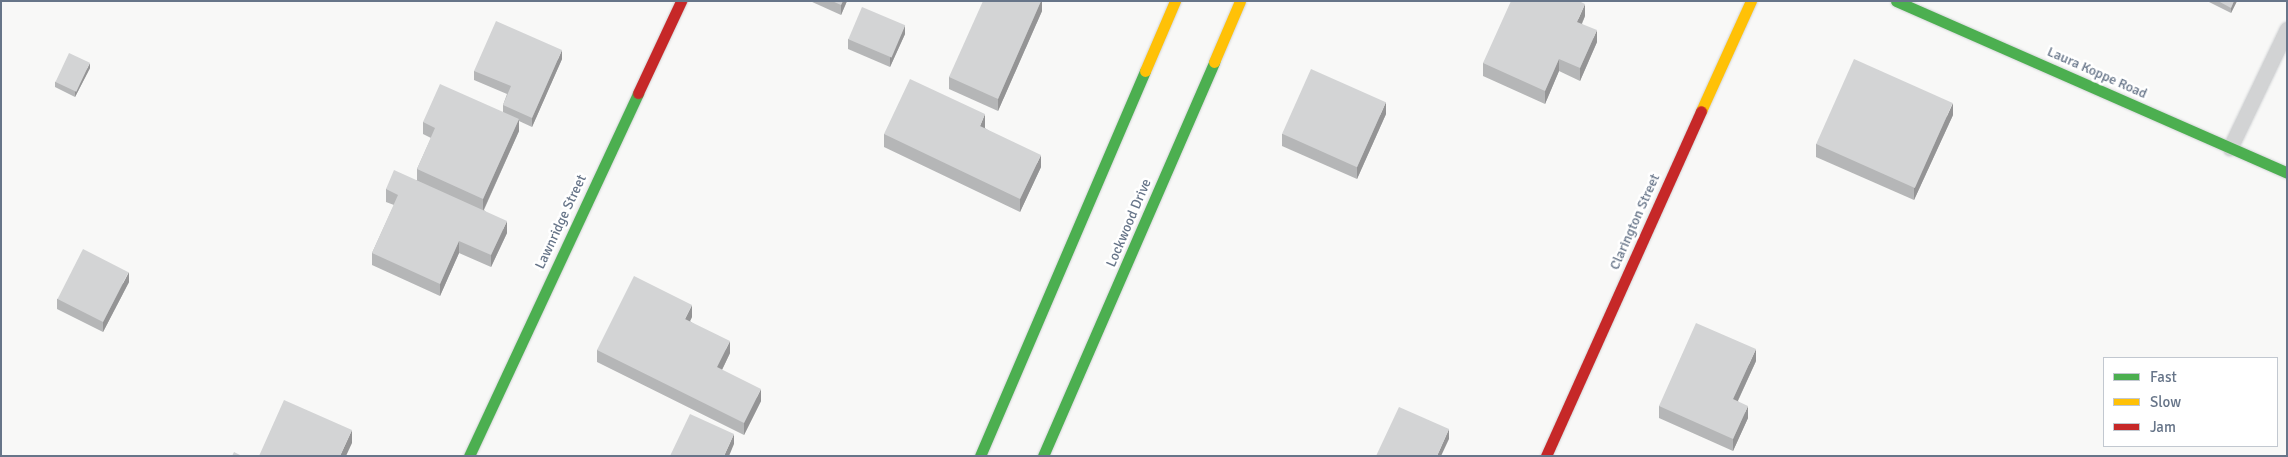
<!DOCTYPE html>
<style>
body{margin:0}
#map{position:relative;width:2288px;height:457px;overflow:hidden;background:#f8f8f7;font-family:Signika,sans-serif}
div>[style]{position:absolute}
.roads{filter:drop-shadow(0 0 1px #d3d5d7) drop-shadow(0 0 1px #d3d5d7)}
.lane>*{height:15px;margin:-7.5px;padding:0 7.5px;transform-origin:7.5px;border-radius:7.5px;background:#d2d3d4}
.fast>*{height:11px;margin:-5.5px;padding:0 5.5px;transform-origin:5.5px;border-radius:5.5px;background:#4caf50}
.slow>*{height:11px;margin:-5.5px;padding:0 5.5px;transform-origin:5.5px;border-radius:5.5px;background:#ffc107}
.jam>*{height:11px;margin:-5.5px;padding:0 5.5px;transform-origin:5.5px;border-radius:5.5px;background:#c62828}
.wall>*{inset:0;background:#b5b6b7}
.shaded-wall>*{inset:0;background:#949495}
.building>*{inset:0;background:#d3d4d5;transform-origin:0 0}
span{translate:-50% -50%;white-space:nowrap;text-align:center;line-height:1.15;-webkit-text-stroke:5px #fff;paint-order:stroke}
.street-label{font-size:14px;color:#677589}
.frame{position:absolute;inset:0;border:2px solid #677589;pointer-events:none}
.legend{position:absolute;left:2103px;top:357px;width:175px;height:90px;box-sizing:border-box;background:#fff;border:1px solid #c2c8d0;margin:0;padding:6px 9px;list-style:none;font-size:15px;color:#677589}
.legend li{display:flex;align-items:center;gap:10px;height:25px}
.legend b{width:25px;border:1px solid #c2c8d0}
</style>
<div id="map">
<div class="roads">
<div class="lane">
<div style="left:2230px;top:148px;width:132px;rotate:-64.4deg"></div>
</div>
<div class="fast">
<div style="left:1896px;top:1px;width:427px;rotate:23.7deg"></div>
<div style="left:469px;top:456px;width:400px;rotate:-65deg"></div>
<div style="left:980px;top:456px;width:419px;rotate:-66.8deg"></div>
<div style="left:1043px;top:456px;width:430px;rotate:-66.5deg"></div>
</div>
<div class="slow">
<div style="left:1214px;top:62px;width:66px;rotate:-66.9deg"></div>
<div style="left:1145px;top:71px;width:76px;rotate:-66.8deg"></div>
<div style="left:1701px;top:111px;width:121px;rotate:-65.6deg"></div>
</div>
<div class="jam">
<div style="left:638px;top:93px;width:102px;rotate:-64.9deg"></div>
<div style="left:1546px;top:456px;width:378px;rotate:-65.8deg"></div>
</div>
</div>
<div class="wall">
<div style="clip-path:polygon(810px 1px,847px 1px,841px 15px)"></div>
<div style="clip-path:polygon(1042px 1px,1042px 11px,998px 111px,949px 89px,949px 77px)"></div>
<div style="clip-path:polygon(2207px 1px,2237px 1px,2231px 13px)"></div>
<div style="clip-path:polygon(1585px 16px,1582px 24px,1597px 42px,1580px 81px,1559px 71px,1545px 104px,1483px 76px,1483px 63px)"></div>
<div style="clip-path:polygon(905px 34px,890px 67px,848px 49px,848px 39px)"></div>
<div style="clip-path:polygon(562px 59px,532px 127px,519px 121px,519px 131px,484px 210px,507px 233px,491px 267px,459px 253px,440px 296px,372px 265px,372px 253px,394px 205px,386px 202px,386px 189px,417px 180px,417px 169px,431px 138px,423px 134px,423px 122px,503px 112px,503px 105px,507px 94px,474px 80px,474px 71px)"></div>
<div style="clip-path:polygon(90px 68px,75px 97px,55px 87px,55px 82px)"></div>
<div style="clip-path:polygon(1386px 114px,1357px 179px,1282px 146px,1282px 134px)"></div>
<div style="clip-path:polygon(1953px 115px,1914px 200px,1816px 157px,1816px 144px)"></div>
<div style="clip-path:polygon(985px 127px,985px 128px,1041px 167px,1020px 212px,884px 147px,884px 134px)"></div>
<div style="clip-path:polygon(129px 282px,103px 332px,57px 309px,57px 299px)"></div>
<div style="clip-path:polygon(692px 317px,690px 321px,730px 353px,722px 370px,761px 401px,744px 435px,597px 362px,597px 350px)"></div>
<div style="clip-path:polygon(1756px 361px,1738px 401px,1748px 418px,1733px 451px,1659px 418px,1659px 406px)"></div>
</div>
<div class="shaded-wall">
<div style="clip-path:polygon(843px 1px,847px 1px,841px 15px,841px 5px)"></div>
<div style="clip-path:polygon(1041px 1px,1042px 1px,1042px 11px,998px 111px,998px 99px)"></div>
<div style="clip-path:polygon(2234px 1px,2237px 1px,2231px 13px,2231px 8px)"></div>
<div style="clip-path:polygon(1585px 4px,1585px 16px,1577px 34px,1577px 22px)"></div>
<div style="clip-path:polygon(905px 25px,905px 34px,890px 67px,890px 58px)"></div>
<div style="clip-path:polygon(1597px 30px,1597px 42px,1580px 81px,1580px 68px)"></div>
<div style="clip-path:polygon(562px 50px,562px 59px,532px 127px,532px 118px)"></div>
<div style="clip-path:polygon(1559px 59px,1559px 71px,1545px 104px,1545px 91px)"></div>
<div style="clip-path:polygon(90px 63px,90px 68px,75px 97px,75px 92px)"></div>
<div style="clip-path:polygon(1386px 102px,1386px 114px,1357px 179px,1357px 167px)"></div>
<div style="clip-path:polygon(1953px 103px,1953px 115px,1914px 200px,1914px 188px)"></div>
<div style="clip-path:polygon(985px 114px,985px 127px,980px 138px,980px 126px)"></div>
<div style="clip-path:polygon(519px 119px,519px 131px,483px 211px,483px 199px)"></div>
<div style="clip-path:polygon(1041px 155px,1041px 167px,1020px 212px,1020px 199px)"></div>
<div style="clip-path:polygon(507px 221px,507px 233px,491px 267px,491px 255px)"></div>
<div style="clip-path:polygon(459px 241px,459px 253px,440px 296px,440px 284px)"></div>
<div style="clip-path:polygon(129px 272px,129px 282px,103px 332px,103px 322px)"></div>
<div style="clip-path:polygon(692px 305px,692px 317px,685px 331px,685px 319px)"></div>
<div style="clip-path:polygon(730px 341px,730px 353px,717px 380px,717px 367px)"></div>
<div style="clip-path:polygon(1756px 349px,1756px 361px,1733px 411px,1733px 399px)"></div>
<div style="clip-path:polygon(761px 389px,761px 401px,744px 435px,744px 423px)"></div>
<div style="clip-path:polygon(1748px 406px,1748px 418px,1733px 451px,1733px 439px)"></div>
<div style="clip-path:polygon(1449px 429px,1449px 439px,1441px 456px,1437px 456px)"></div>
<div style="clip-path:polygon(352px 430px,352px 443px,346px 456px,340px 456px)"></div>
<div style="clip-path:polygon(734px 434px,734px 444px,729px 456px,724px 456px)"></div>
</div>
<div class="building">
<div style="clip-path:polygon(832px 1px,843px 1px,841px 5px)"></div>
<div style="clip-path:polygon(983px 1px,1041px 1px,998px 99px,949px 77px)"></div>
<div style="clip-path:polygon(1511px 1px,1579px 1px,1585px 4px,1577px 22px,1597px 30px,1580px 68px,1559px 59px,1545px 91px,1483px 63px)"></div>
<div style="clip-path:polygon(2218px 1px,2234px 1px,2231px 8px)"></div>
<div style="left:862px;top:7px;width:47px;height:35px;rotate:23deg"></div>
<div style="clip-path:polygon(496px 21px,562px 50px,532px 118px,503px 105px,511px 86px,474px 71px)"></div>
<div style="left:69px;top:53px;width:23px;height:32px;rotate:25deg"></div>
<div style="left:1854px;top:59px;width:108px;height:93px;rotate:24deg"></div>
<div style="left:1311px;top:69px;width:82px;height:71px;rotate:24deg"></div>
<div style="clip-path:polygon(910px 79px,985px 114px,980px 126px,1041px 155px,1020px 199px,884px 134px)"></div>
<div style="clip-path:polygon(440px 84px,519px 119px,483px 199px,417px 169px,435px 128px,423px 122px)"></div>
<div style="clip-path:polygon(394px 170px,507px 221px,491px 255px,459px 241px,440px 284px,372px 253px,398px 195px,386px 189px)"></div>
<div style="left:83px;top:249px;width:51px;height:56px;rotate:27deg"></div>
<div style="clip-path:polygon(634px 276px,692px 305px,685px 319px,730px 341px,717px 367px,761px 389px,744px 423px,597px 350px)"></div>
<div style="clip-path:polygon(1696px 323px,1756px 349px,1733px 399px,1748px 406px,1733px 439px,1659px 406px)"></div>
<div style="clip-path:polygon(284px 400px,352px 430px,340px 456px,310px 456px,308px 455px,308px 456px,259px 456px)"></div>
<div style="clip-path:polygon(1399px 407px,1449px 429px,1437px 456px,1376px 456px)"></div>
<div style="clip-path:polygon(690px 414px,734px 434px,724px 456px,670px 456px)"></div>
<div style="clip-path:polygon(234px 452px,242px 456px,232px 456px)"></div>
</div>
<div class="street-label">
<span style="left:2097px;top:73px;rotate:24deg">Laura Koppe Road</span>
<span style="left:561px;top:222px;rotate:-65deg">Lawnridge Street</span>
<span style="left:1635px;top:222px;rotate:-66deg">Clarington Street</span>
<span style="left:1129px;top:223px;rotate:-67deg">Lockwood Drive</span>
</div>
<div class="frame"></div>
<ul class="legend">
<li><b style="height:6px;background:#4caf50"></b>Fast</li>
<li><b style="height:6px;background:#ffc107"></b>Slow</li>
<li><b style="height:6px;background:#c62828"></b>Jam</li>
</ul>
</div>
